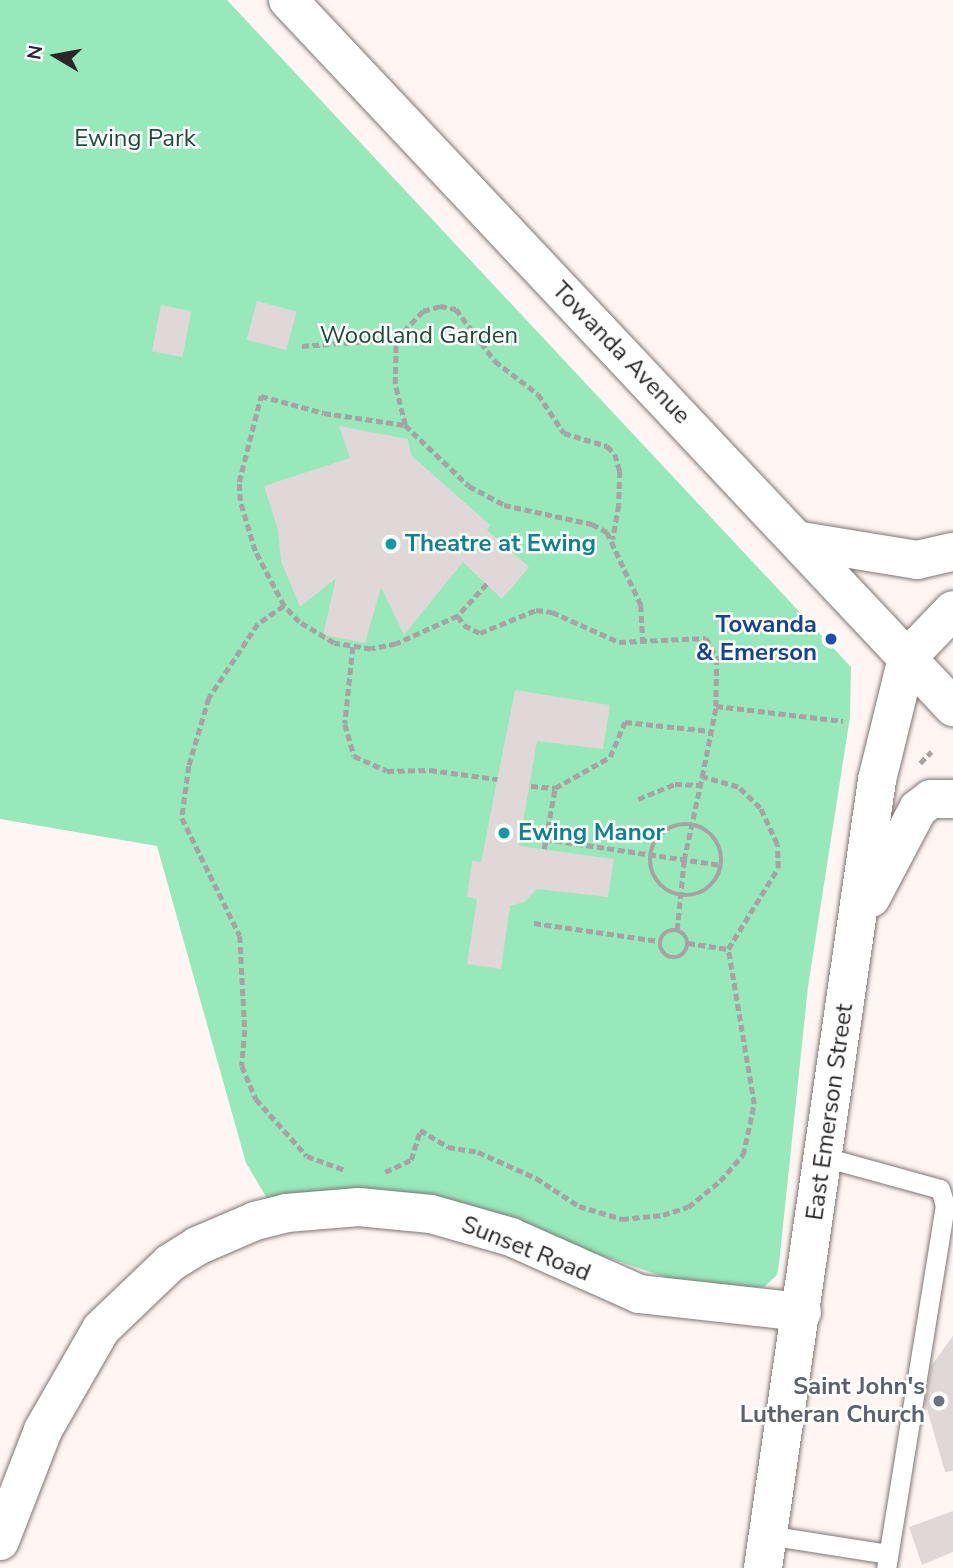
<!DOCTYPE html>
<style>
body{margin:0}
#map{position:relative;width:953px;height:1568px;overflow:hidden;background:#fff6f3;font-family:"Nunito Sans",sans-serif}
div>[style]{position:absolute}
.green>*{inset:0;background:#97e8bb}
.building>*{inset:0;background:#e0d8d6;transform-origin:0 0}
.path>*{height:4.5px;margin-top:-2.25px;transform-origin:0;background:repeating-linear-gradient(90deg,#a8a2a0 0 7px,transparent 0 10.5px)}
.path>.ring{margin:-2.25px;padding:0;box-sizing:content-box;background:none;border:4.5px solid #a8a2a0;border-radius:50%}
.roads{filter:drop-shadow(0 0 2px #7e7674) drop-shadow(0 0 2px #7e7674)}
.service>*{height:19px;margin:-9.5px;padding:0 9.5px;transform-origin:9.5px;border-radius:9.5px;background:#fff}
.minor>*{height:38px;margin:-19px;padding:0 19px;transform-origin:19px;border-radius:19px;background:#fff}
.secondary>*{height:38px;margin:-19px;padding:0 19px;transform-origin:19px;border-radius:19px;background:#fff}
.dots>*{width:19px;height:19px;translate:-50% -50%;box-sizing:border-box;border:4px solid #fff;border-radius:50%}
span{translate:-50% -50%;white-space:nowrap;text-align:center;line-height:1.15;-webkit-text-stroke:5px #fff;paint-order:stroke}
.park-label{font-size:24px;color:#204d36}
.street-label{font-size:24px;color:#2a2726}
.culture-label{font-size:24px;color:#0d838f;font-weight:700}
.left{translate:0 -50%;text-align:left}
.transit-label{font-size:24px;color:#164399;font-weight:700}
.right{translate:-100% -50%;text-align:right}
.worship-label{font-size:24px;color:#5b616d;font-weight:700}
.north{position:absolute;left:21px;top:21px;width:70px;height:70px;-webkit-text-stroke:5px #fff;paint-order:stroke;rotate:280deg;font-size:19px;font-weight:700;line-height:28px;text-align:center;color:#2a2726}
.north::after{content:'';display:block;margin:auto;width:24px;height:32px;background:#2a2726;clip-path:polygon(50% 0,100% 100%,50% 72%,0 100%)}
</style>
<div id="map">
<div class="green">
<div style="clip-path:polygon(0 0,227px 0,851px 667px,850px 717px,808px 987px,779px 1264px,777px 1275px,764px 1287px,694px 1287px,512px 1225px,271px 1205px,246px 1163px,157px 846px,0 819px)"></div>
</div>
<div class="building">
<div style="left:257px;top:301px;width:41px;height:40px;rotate:15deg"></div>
<div style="left:161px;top:305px;width:31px;height:47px;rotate:11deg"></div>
<div style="clip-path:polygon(339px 426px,408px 439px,411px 455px,490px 525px,487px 530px,529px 567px,502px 599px,463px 562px,404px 635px,381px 587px,365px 643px,323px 635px,336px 578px,300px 607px,281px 561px,278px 530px,264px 486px,350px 458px)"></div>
<div style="clip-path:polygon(515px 690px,610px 705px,603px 749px,537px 741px,519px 846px,614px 859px,608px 897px,537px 889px,524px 902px,510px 906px,501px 969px,467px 964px,477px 899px,467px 897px,472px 861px,481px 862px)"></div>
<div style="clip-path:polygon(953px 1336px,953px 1471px,945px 1472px,925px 1402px,931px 1366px)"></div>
<div style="clip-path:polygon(953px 1511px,953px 1552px,922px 1565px,909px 1527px)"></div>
</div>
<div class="path">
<div style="left:302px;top:346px;width:94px;rotate:-4.3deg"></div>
<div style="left:405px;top:425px;width:42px;rotate:-103.7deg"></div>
<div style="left:395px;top:384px;width:45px;rotate:-88.7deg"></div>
<div style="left:396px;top:339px;width:39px;rotate:-46deg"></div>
<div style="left:423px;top:311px;width:18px;rotate:-16deg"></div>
<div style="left:440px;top:306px;width:16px;rotate:11deg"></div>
<div style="left:456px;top:309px;width:65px;rotate:53.1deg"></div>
<div style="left:495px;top:361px;width:54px;rotate:37.5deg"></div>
<div style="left:538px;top:394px;width:47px;rotate:56.3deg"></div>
<div style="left:564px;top:433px;width:45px;rotate:16.8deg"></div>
<div style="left:607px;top:446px;width:11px;rotate:45deg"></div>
<div style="left:615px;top:454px;width:18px;rotate:74deg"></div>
<div style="left:620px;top:471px;width:34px;rotate:92deg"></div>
<div style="left:619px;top:505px;width:35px;rotate:100deg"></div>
<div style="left:487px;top:584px;width:43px;rotate:132.2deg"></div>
<div style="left:458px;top:616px;width:68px;rotate:155.7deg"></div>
<div style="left:396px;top:644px;width:25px;rotate:169deg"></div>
<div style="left:371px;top:649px;width:37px;rotate:-171deg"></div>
<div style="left:334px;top:643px;width:41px;rotate:-149deg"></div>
<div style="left:299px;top:622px;width:22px;rotate:-133deg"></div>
<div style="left:284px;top:606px;width:62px;rotate:-117.8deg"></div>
<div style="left:255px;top:551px;width:52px;rotate:-106.7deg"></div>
<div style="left:240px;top:501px;width:19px;rotate:-93deg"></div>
<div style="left:239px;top:482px;width:89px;rotate:-75.7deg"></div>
<div style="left:261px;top:396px;width:65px;rotate:15.1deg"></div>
<div style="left:324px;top:413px;width:82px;rotate:8.4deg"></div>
<div style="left:405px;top:425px;width:88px;rotate:43.6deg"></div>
<div style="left:469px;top:486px;width:40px;rotate:28deg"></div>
<div style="left:504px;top:505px;width:90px;rotate:12.2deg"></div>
<div style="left:592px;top:524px;width:17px;rotate:28deg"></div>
<div style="left:607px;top:532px;width:81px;rotate:65deg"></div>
<div style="left:641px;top:605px;width:36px;rotate:87deg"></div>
<div style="left:284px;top:606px;width:32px;rotate:145deg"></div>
<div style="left:258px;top:624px;width:89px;rotate:123.5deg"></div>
<div style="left:209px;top:698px;width:71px;rotate:106.4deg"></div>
<div style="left:189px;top:766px;width:52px;rotate:97.7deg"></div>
<div style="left:182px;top:818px;width:131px;rotate:63.8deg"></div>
<div style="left:240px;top:936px;width:94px;rotate:87deg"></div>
<div style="left:245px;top:1030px;width:36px;rotate:95deg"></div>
<div style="left:242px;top:1066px;width:36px;rotate:67deg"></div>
<div style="left:256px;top:1099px;width:76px;rotate:48.2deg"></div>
<div style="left:307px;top:1156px;width:40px;rotate:20.2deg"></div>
<div style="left:458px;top:616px;width:11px;rotate:56deg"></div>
<div style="left:464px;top:625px;width:18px;rotate:27deg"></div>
<div style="left:480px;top:633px;width:61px;rotate:-22.3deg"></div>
<div style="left:536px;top:610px;width:16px;rotate:7deg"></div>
<div style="left:552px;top:612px;width:73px;rotate:24.1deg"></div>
<div style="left:619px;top:642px;width:87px;rotate:-2.6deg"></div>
<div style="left:706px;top:638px;width:23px;rotate:61deg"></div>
<div style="left:717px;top:658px;width:48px;rotate:91.2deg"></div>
<div style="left:716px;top:706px;width:128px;rotate:6.7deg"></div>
<div style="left:353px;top:647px;width:77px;rotate:95.9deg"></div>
<div style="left:345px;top:724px;width:33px;rotate:74deg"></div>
<div style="left:354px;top:756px;width:36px;rotate:24deg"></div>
<div style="left:387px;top:771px;width:43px;rotate:-1.3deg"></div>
<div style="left:430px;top:770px;width:68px;rotate:7.7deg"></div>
<div style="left:920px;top:763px;width:16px;rotate:-45deg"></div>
<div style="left:531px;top:786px;width:24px;rotate:5deg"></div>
<div style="left:555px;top:788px;width:63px;rotate:-29.4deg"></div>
<div style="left:610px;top:757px;width:38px;rotate:-67deg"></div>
<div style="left:625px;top:722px;width:86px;rotate:6deg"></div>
<div style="left:638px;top:799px;width:40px;rotate:-22deg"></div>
<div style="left:675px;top:784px;width:26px;rotate:2deg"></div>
<div class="ring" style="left:650px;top:824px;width:67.5px;height:67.5px"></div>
<div style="left:545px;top:839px;width:178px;rotate:8.4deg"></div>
<div style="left:544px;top:849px;width:62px;rotate:-79.8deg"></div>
<div style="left:534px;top:923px;width:126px;rotate:8.2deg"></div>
<div class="ring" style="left:660px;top:930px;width:23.5px;height:23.5px"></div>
<div style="left:677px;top:930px;width:70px;rotate:-84.3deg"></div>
<div style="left:684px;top:860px;width:85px;rotate:-77.8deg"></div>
<div style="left:688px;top:943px;width:40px;rotate:8.5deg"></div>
<div style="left:385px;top:1172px;width:29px;rotate:-25deg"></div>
<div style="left:411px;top:1160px;width:31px;rotate:-73deg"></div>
<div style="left:420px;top:1130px;width:33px;rotate:31deg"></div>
<div style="left:448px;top:1147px;width:30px;rotate:9deg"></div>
<div style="left:478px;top:1152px;width:64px;rotate:24.1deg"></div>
<div style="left:536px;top:1178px;width:51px;rotate:33.1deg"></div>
<div style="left:579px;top:1206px;width:45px;rotate:16.8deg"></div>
<div style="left:622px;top:1219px;width:41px;rotate:-5.6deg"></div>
<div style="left:663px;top:1215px;width:26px;rotate:-18deg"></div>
<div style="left:688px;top:1207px;width:41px;rotate:-39.1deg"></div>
<div style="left:720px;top:1181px;width:35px;rotate:-49deg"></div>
<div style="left:743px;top:1155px;width:52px;rotate:-77.8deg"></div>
<div style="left:754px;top:1104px;width:157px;rotate:-99.5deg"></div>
<div style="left:728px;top:949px;width:95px;rotate:-58.3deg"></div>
<div style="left:778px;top:868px;width:24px;rotate:-92deg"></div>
<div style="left:777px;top:844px;width:40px;rotate:-115deg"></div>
<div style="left:760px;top:808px;width:30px;rotate:-136deg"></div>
<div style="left:738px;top:787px;width:37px;rotate:-164deg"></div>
<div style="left:702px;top:777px;width:72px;rotate:-78.8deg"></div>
</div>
<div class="roads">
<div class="service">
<div style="left:824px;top:1157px;width:120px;rotate:15.4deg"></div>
<div style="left:940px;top:1189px;width:17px;rotate:73deg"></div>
<div style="left:945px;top:1205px;width:368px;rotate:99.2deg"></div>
<div style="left:768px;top:1535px;width:121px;rotate:9deg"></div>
</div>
<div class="minor">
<div style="left:0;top:1541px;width:119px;rotate:-68.8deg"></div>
<div style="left:43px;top:1430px;width:116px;rotate:-60.1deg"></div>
<div style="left:101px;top:1329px;width:95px;rotate:-43.7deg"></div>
<div style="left:170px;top:1263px;width:32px;rotate:-32deg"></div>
<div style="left:197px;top:1246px;width:63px;rotate:-23.3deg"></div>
<div style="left:255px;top:1221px;width:32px;rotate:-14deg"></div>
<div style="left:286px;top:1213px;width:73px;rotate:-4.7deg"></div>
<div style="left:359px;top:1207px;width:72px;rotate:5.6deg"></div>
<div style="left:431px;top:1214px;width:83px;rotate:16deg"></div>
<div style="left:511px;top:1237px;width:140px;rotate:24deg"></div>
<div style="left:639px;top:1294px;width:164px;rotate:6.3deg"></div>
</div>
<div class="secondary">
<div style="left:288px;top:0;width:971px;rotate:46.75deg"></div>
<div style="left:801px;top:541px;width:118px;rotate:9.3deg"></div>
<div style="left:917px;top:560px;width:37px;rotate:-13deg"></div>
<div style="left:871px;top:898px;width:101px;rotate:-62.2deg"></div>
<div style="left:918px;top:809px;width:16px;rotate:-38deg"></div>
<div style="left:931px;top:799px;width:22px"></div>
<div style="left:763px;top:1568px;width:796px;rotate:-81.77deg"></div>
<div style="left:877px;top:780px;width:126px;rotate:-76.2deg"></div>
<div style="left:907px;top:658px;width:66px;rotate:-46.2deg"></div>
</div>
</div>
<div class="dots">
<div style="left:391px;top:544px;background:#0f9aa8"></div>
<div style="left:831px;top:639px;background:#1a4fb4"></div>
<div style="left:504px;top:833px;background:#0f9aa8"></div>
<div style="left:939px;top:1401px;background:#6b7280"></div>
</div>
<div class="park-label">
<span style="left:135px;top:139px">Ewing Park</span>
<span style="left:419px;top:336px">Woodland Garden</span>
</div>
<div class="street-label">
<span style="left:621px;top:353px;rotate:46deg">Towanda Avenue</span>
<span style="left:830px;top:1112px;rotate:-82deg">East Emerson Street</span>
<span style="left:526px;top:1249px;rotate:22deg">Sunset Road</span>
</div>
<div class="culture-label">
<span class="left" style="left:405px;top:544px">Theatre at Ewing</span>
<span class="left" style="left:518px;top:833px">Ewing Manor</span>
</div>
<div class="transit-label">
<span class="right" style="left:817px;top:639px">Towanda<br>&amp; Emerson</span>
</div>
<div class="worship-label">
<span class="right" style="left:925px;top:1401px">Saint John's<br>Lutheran Church</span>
</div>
<div class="north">N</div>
</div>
